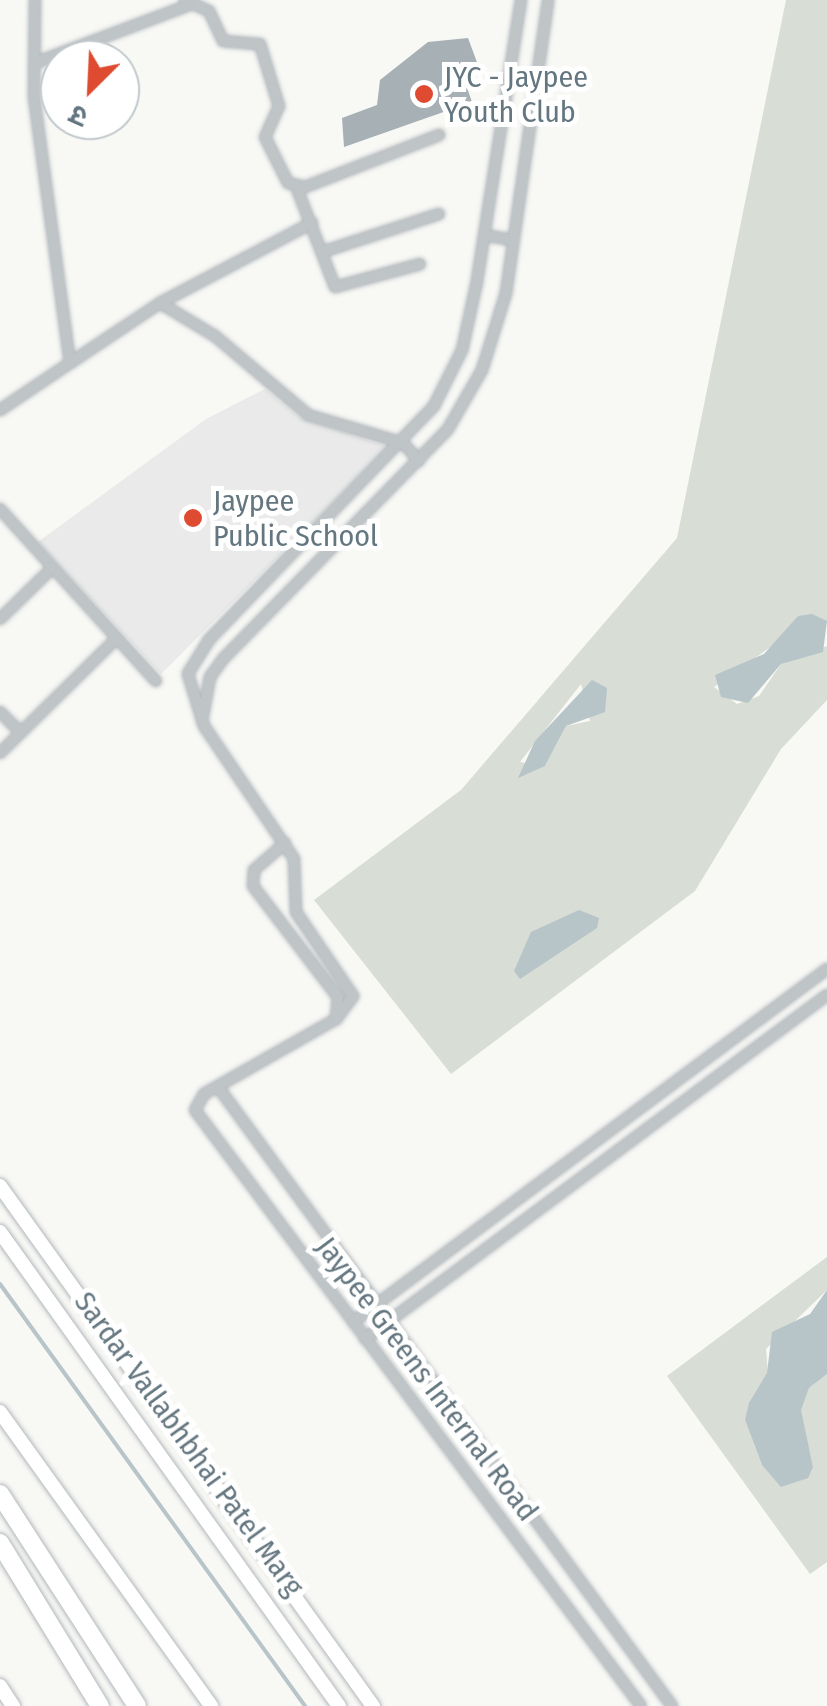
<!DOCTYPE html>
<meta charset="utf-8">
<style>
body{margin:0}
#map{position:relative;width:827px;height:1706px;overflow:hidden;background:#f8f8f5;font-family:"Fira Sans Condensed","Noto Sans Devanagari",sans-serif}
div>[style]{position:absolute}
.built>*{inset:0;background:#e9eae9}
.green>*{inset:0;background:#d8ddd5}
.water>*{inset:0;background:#b7c4c8}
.stream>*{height:4px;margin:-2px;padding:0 2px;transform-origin:2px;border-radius:2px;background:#b7c4c8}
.building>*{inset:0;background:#a6b0b5}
.roads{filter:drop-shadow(0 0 2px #b2b8bc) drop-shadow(0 0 2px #b2b8bc)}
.street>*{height:10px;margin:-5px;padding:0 5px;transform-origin:5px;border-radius:5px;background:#bfc4c7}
.secondary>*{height:14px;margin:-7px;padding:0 7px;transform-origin:7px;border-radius:7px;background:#fff}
.highway>*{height:18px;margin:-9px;padding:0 9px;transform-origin:9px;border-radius:9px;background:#fff}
.dots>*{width:28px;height:28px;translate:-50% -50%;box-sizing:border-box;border:5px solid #fff;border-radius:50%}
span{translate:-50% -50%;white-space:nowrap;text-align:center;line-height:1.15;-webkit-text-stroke:10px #fff;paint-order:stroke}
.poi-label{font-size:30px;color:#64767f}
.left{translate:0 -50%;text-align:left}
.street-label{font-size:30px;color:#64767f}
.north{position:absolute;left:40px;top:40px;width:100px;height:100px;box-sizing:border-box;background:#fff;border:2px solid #c1c8cc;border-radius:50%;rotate:204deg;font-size:28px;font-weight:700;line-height:40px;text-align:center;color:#64767f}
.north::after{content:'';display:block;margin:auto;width:35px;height:45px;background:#de4b30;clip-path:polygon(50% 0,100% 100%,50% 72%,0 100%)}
</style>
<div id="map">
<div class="built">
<div style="clip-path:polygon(265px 389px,299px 417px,388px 447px,161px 674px,38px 542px,206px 419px)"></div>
</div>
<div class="green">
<div style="clip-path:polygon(evenodd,786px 0,827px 0,827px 621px,798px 616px,782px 639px,714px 687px,737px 704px,759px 696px,781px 664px,827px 646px,827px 700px,781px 749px,695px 891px,451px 1074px,314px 900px,461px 790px,677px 538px,786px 0,581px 684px,590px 721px,566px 726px,545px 766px,520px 762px,581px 684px)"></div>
<div style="clip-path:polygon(827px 1257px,827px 1290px,766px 1349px,768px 1373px,745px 1420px,762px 1465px,813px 1467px,800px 1410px,809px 1388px,827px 1374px,827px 1562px,810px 1574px,667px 1376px)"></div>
</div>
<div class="water">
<div style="clip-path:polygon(812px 614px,827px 621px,823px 652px,781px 664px,748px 703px,721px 697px,715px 675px,764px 654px,798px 616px)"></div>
<div style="clip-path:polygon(592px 680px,607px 688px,605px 712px,566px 726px,545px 766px,518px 778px,535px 741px)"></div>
<div style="clip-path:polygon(579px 910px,599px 918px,597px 928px,520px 979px,514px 971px,531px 932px)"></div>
<div style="clip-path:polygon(827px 1290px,827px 1374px,809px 1388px,801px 1410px,813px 1467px,808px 1478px,781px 1487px,762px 1465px,745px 1420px,749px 1403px,767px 1373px,772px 1332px,810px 1314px)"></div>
</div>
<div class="stream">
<div style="left:0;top:1284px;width:521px;rotate:54.14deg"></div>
</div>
<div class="building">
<div style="clip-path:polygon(468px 38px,478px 65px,461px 71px,472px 102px,344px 147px,342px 118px,377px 105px,380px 80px,428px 42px)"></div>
</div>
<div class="roads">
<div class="street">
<div style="left:185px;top:0;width:26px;rotate:25deg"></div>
<div style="left:209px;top:11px;width:33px;rotate:65deg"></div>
<div style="left:223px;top:41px;width:37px;rotate:5deg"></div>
<div style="left:260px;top:44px;width:65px;rotate:73deg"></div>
<div style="left:279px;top:106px;width:34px;rotate:114deg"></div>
<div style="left:265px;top:137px;width:51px;rotate:63.4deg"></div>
<div style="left:288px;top:183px;width:17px;rotate:13deg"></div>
<div style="left:305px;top:187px;width:144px;rotate:-21.2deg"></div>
<div style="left:521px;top:0;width:290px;rotate:98.9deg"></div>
<div style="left:476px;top:286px;width:66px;rotate:102.3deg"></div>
<div style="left:462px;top:350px;width:63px;rotate:116.6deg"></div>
<div style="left:434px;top:406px;width:325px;rotate:133.9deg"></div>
<div style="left:209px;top:640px;width:40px;rotate:122deg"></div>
<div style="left:188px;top:674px;width:54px;rotate:72.9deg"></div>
<div style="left:204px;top:726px;width:161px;rotate:55.9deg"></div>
<div style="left:294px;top:859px;width:53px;rotate:87.8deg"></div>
<div style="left:296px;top:912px;width:102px;rotate:55.8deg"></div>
<div style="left:353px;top:996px;width:29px;rotate:126deg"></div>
<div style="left:336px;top:1019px;width:152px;rotate:150.4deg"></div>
<div style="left:204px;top:1094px;width:18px;rotate:119deg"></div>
<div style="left:195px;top:1110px;width:744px;rotate:53.19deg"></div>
<div style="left:35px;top:63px;width:165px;rotate:-20.6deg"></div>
<div style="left:296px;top:186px;width:108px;rotate:68.9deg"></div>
<div style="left:335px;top:287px;width:88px;rotate:-15.1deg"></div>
<div style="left:484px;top:235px;width:28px;rotate:10deg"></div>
<div style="left:322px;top:252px;width:123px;rotate:-18deg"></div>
<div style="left:160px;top:303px;width:172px;rotate:-27.8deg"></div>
<div style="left:70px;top:363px;width:108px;rotate:-33.7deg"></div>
<div style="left:160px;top:303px;width:64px;rotate:31deg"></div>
<div style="left:215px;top:336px;width:122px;rotate:40.3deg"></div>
<div style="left:308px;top:415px;width:99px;rotate:16.4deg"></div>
<div style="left:403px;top:443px;width:24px;rotate:48deg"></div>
<div style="left:0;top:410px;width:84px;rotate:-33.9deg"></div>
<div style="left:70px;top:363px;width:268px;rotate:-97.7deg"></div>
<div style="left:34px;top:97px;width:97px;rotate:-89.4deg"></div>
<div style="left:0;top:509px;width:232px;rotate:47.8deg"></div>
<div style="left:0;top:619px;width:71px;rotate:-44.4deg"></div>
<div style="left:0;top:712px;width:28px;rotate:45deg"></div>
<div style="left:202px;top:721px;width:45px;rotate:-79.7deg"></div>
<div style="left:210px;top:677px;width:24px;rotate:-54deg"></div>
<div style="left:224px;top:658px;width:320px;rotate:-45.6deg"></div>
<div style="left:448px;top:429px;width:68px;rotate:-60deg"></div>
<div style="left:482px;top:370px;width:81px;rotate:-72.7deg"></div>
<div style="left:506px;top:293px;width:296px;rotate:-81.8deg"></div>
<div style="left:0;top:753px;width:164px;rotate:-44.5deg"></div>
<div style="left:285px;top:843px;width:41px;rotate:138.9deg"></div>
<div style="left:254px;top:870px;width:16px;rotate:94deg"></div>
<div style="left:253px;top:886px;width:140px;rotate:52.6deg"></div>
<div style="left:338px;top:997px;width:21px;rotate:95deg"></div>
<div style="left:221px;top:1091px;width:763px;rotate:53.75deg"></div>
<div style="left:353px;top:1322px;width:591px;rotate:-36.68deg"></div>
<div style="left:365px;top:1339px;width:576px;rotate:-36.67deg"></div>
</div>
<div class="secondary">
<div style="left:0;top:1186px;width:640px;rotate:54.35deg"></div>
<div style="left:0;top:1232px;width:583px;rotate:54.43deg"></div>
<div style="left:0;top:1412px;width:362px;rotate:54.3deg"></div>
<div style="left:0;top:1686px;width:24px;rotate:57deg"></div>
</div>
<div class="highway">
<div style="left:0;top:1494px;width:252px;rotate:57.1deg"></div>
<div style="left:0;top:1543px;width:191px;rotate:58.5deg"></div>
</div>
</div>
<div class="dots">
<div style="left:424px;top:94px;background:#de4b30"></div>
<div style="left:193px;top:518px;background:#de4b30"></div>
</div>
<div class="poi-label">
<span class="left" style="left:444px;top:94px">JYC - Jaypee<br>Youth Club</span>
<span class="left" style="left:213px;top:518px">Jaypee<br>Public School</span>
</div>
<div class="street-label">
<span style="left:427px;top:1379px;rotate:53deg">Jaypee Greens Internal Road</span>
<span style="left:189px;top:1444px;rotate:54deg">Sardar Vallabhbhai Patel Marg</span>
</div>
<div class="north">उ</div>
</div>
